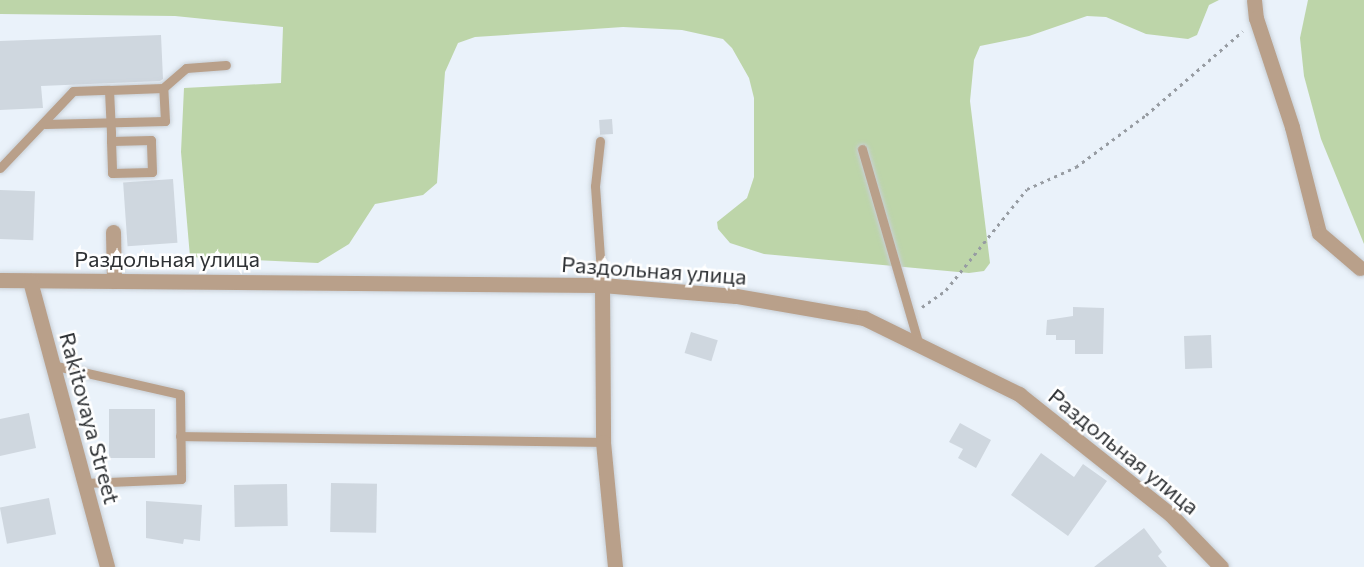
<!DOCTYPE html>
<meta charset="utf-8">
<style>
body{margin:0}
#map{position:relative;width:1364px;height:567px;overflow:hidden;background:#eaf2fa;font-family:Commissioner,sans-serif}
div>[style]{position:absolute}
.green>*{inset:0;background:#bdd5a9}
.building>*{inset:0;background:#cfd7df;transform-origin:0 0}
.path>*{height:3px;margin-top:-1.5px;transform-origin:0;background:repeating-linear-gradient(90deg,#979ca2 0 3px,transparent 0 7.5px)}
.roads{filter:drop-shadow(0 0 2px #c8cfd6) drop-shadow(0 0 2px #c8cfd6)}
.lane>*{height:9px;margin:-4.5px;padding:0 4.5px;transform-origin:4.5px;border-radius:4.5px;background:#b9a08a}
.street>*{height:15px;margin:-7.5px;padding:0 7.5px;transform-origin:7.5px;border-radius:7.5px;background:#b9a08a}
span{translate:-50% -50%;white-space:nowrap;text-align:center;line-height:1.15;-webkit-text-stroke:5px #fff;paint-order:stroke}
.street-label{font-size:22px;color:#2e3134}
</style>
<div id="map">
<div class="green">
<div style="clip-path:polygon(0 0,1219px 0,1209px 5px,1197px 35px,1188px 39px,1146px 34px,1106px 17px,1087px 16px,1029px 36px,980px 46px,974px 60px,970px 101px,990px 263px,984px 271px,969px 273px,764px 254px,730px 243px,718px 229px,717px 222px,747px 198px,754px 177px,754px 98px,749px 78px,732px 48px,723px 39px,682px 30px,623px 27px,475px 37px,458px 43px,445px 72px,437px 183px,423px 195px,375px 204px,349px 244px,318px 263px,190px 257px,181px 152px,184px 88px,281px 83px,283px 27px,175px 16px,0 14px)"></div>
<div style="clip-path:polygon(1308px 0,1364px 0,1364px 244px,1321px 139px,1304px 76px,1300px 38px)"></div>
</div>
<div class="building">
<div style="clip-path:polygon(161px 35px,163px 79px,160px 81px,41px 86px,43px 108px,0 110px,0 41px)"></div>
<div style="left:612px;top:119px;width:15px;height:13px;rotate:86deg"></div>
<div style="left:173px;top:179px;width:64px;height:50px;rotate:86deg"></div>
<div style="left:0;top:190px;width:35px;height:49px;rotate:2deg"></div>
<div style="clip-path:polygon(1073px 307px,1104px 308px,1103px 354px,1075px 354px,1075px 340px,1056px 340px,1056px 335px,1046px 335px,1047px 320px,1073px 316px)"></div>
<div style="left:691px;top:332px;width:28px;height:22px;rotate:17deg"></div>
<div style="left:1211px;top:335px;width:33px;height:27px;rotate:88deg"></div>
<div style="left:109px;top:409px;width:46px;height:49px"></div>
<div style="clip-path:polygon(29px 413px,36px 448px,0 456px,0 419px)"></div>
<div style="clip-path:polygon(960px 423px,991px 440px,976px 468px,958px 458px,963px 449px,949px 442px)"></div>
<div style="clip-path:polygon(1041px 453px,1074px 477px,1083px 464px,1107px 481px,1068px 536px,1011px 495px)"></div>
<div style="left:331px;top:483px;width:46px;height:49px;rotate:1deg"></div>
<div style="left:287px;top:484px;width:42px;height:53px;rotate:89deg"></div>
<div style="left:49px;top:498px;width:37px;height:50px;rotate:79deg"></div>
<div style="clip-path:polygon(146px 501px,202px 505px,200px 541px,184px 539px,183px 544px,146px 538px)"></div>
<div style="clip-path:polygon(1144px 528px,1162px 552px,1158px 556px,1167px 567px,1094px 567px)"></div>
</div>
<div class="path">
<div style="left:922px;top:307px;width:29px;rotate:-35deg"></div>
<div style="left:946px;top:290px;width:129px;rotate:-51.3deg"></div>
<div style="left:1027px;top:189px;width:54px;rotate:-24.2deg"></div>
<div style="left:1076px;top:167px;width:87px;rotate:-36.6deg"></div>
<div style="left:1146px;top:115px;width:128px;rotate:-40.9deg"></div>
</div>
<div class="roads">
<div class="lane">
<div style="left:109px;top:90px;width:54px;rotate:-2.1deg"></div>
<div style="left:163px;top:88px;width:30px;rotate:-41deg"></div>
<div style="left:186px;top:68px;width:40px;rotate:-4.3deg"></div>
<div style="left:45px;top:124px;width:120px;rotate:-1.4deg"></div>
<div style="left:165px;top:121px;width:33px;rotate:-93deg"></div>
<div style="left:600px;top:141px;width:45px;rotate:96.3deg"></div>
<div style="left:595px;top:186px;width:99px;rotate:86deg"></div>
<div style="left:862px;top:149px;width:204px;rotate:73.8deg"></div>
<div style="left:0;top:168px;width:106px;rotate:-46.5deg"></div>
<div style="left:73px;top:91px;width:36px;rotate:-2deg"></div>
<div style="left:109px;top:90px;width:43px;rotate:87.3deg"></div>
<div style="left:111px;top:133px;width:8px;rotate:90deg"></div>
<div style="left:111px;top:141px;width:32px;rotate:88deg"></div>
<div style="left:112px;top:173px;width:40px;rotate:-1.4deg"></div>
<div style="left:152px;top:172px;width:32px;rotate:-92deg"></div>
<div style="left:151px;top:140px;width:40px;rotate:178.6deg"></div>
<div style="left:52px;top:365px;width:131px;rotate:12.8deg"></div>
<div style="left:180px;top:394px;width:85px;rotate:89.3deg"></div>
<div style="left:181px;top:479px;width:97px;rotate:177.6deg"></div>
<div style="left:180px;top:436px;width:423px;rotate:0.8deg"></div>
</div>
<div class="street">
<div style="left:1254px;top:0;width:18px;rotate:84deg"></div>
<div style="left:1256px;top:18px;width:115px;rotate:71.7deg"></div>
<div style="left:1292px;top:127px;width:109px;rotate:75.7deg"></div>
<div style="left:1319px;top:233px;width:54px;rotate:40.5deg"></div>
<div style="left:113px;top:232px;width:49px;rotate:88.8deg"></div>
<div style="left:0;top:280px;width:602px;rotate:0.48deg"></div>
<div style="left:602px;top:285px;width:134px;rotate:4.7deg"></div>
<div style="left:736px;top:296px;width:130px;rotate:9.8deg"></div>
<div style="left:864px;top:318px;width:173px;rotate:26.1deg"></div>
<div style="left:1019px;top:394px;width:194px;rotate:38.5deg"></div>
<div style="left:1171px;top:515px;width:72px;rotate:46.1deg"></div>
<div style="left:30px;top:281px;width:296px;rotate:74.9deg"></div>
<div style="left:602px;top:285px;width:157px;rotate:89.6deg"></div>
<div style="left:603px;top:442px;width:126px;rotate:84.5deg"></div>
</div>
</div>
<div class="street-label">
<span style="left:167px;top:259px">Раздольная улица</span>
<span style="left:654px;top:270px;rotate:4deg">Раздольная улица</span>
<span style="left:90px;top:418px;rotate:75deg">Rakitovaya Street</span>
<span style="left:1124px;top:451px;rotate:39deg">Раздольная улица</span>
</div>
</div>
